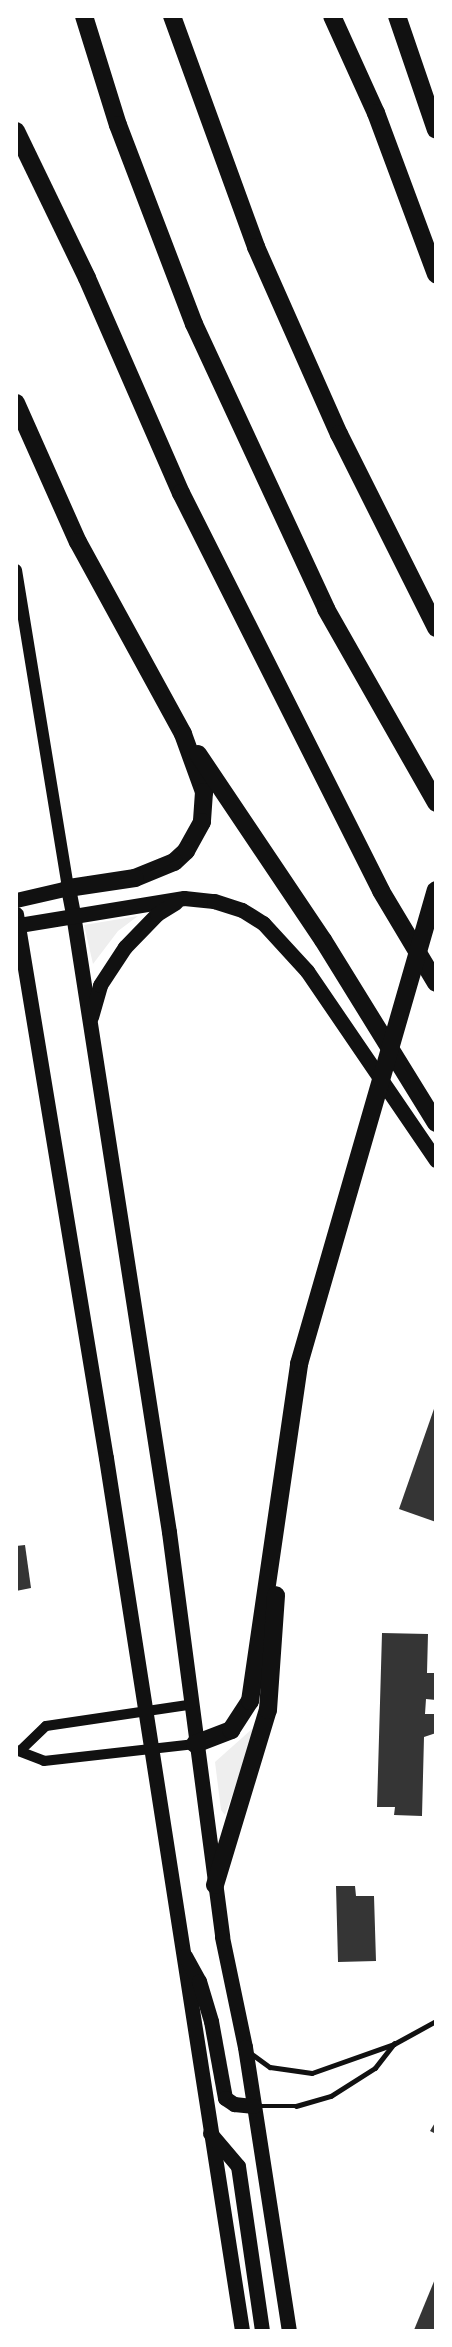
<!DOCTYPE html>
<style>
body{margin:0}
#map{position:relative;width:452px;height:2347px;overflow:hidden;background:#fff;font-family:Inter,sans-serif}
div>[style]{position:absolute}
.green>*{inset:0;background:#eee}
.building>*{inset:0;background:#353535}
.service>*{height:4.5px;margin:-2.25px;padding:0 2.25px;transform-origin:2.25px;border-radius:2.25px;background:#111}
.tertiary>*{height:10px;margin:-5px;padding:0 5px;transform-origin:5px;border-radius:5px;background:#111}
.secondary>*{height:12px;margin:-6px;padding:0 6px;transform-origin:6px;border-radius:6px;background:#111}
.primary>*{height:15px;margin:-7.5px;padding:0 7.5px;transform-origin:7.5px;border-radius:7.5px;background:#111}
.motorway>*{height:18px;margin:-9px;padding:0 9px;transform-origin:9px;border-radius:9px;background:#111}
span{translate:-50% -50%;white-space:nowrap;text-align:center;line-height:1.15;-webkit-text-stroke:4.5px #fff;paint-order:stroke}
.frame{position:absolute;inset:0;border:18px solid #fff;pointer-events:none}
</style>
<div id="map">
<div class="green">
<div style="clip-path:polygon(138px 916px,118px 931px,93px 964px,84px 925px)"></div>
<div style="clip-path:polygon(252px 1729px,255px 1732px,225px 1815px,221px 1810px,215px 1762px)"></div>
</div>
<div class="building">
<div style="clip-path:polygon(435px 1406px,436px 1407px,436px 1522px,399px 1509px)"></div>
<div style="clip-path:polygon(25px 1545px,31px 1588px,16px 1591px,16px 1546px)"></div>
<div style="clip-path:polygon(382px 1633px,428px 1634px,427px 1673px,436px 1673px,436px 1700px,426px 1699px,425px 1714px,436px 1714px,436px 1733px,424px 1737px,422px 1816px,394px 1815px,395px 1807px,377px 1807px)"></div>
<div style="clip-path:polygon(336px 1886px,355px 1886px,356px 1896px,374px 1896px,376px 1961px,338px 1962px)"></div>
<div style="clip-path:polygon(436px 2121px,436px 2134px,430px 2131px)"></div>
<div style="clip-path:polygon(435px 2279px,436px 2330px,414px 2330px)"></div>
</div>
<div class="service">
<div style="left:252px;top:2054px;width:22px;rotate:36deg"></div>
<div style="left:270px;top:2067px;width:42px;rotate:8.1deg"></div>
<div style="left:312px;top:2073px;width:87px;rotate:-19.5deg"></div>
<div style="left:257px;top:2106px;width:39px"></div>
<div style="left:296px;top:2106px;width:36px;rotate:-16deg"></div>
<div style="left:331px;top:2096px;width:52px;rotate:-32.5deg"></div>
<div style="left:375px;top:2068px;width:31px;rotate:-52deg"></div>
<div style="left:394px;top:2044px;width:48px;rotate:-28.7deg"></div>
</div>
<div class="tertiary">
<div style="left:22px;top:1749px;width:33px;rotate:-44deg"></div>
<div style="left:46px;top:1726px;width:145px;rotate:-8.4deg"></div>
<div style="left:16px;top:1750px;width:30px;rotate:21deg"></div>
<div style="left:44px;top:1761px;width:152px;rotate:-6.4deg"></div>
</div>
<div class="secondary">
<div style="left:16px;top:570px;width:322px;rotate:80.7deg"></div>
</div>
<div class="primary">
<div style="left:16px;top:900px;width:53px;rotate:-13deg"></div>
<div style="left:68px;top:888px;width:26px;rotate:79deg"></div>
<div style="left:73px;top:914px;width:625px;rotate:81.17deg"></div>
<div style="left:169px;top:1532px;width:408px;rotate:82.5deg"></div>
<div style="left:222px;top:1937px;width:112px;rotate:78.2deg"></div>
<div style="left:245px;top:2047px;width:286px;rotate:81.2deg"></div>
<div style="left:16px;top:914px;width:551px;rotate:80.61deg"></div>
<div style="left:106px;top:1458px;width:883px;rotate:81.14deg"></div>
<div style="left:19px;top:925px;width:167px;rotate:-9.3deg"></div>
<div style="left:184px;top:898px;width:30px;rotate:6deg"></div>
<div style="left:214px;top:901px;width:29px;rotate:18deg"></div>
<div style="left:242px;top:910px;width:25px;rotate:32deg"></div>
<div style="left:263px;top:923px;width:65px;rotate:47.5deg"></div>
<div style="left:307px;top:971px;width:229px;rotate:55.7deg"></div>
<div style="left:91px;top:1017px;width:33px;rotate:-74deg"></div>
<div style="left:100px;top:985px;width:45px;rotate:-56.7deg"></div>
<div style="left:125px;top:947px;width:46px;rotate:-45.9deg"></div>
<div style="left:157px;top:914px;width:22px;rotate:-32deg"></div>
<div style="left:185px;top:1956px;width:29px;rotate:61deg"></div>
<div style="left:199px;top:1981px;width:42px;rotate:73.3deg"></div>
<div style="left:211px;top:2021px;width:78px;rotate:79.7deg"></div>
<div style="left:225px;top:2098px;width:11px;rotate:34deg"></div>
<div style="left:234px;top:2104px;width:20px;rotate:6deg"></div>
<div style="left:210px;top:2133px;width:43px;rotate:49.7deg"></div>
<div style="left:238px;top:2166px;width:166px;rotate:81.7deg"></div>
</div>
<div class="motorway">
<div style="left:84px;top:16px;width:114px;rotate:72.7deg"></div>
<div style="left:118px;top:125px;width:213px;rotate:69.1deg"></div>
<div style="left:194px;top:324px;width:314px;rotate:65.1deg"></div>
<div style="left:326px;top:609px;width:223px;rotate:60.4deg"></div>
<div style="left:172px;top:16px;width:246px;rotate:70deg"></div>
<div style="left:256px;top:247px;width:205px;rotate:66.1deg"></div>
<div style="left:339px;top:434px;width:217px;rotate:63.4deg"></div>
<div style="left:332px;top:16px;width:107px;rotate:65.6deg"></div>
<div style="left:376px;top:113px;width:172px;rotate:69.6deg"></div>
<div style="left:397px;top:16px;width:120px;rotate:71.1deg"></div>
<div style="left:16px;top:131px;width:163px;rotate:64.2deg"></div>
<div style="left:87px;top:278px;width:235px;rotate:66.4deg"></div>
<div style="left:181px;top:493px;width:445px;rotate:63.3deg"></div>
<div style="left:381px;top:891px;width:107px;rotate:59.1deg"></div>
<div style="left:16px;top:403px;width:152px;rotate:66deg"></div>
<div style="left:78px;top:542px;width:219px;rotate:61.3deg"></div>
<div style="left:183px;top:734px;width:62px;rotate:70.1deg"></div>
<div style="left:204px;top:792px;width:30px;rotate:94deg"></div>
<div style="left:202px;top:822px;width:33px;rotate:119deg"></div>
<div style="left:186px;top:851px;width:16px;rotate:137deg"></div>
<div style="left:174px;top:862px;width:42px;rotate:157.7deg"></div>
<div style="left:135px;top:878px;width:68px;rotate:171.5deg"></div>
<div style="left:198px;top:754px;width:224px;rotate:56.1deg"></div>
<div style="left:323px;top:940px;width:215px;rotate:58.3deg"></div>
<div style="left:195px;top:1744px;width:39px;rotate:-21deg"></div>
<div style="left:231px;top:1730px;width:35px;rotate:-57deg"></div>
<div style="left:250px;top:1701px;width:341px;rotate:-81.7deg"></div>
<div style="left:299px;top:1364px;width:493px;rotate:-73.9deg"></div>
<div style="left:215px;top:1885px;width:183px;rotate:-73.2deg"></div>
<div style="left:268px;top:1710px;width:115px;rotate:-86deg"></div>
</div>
<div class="frame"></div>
</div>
